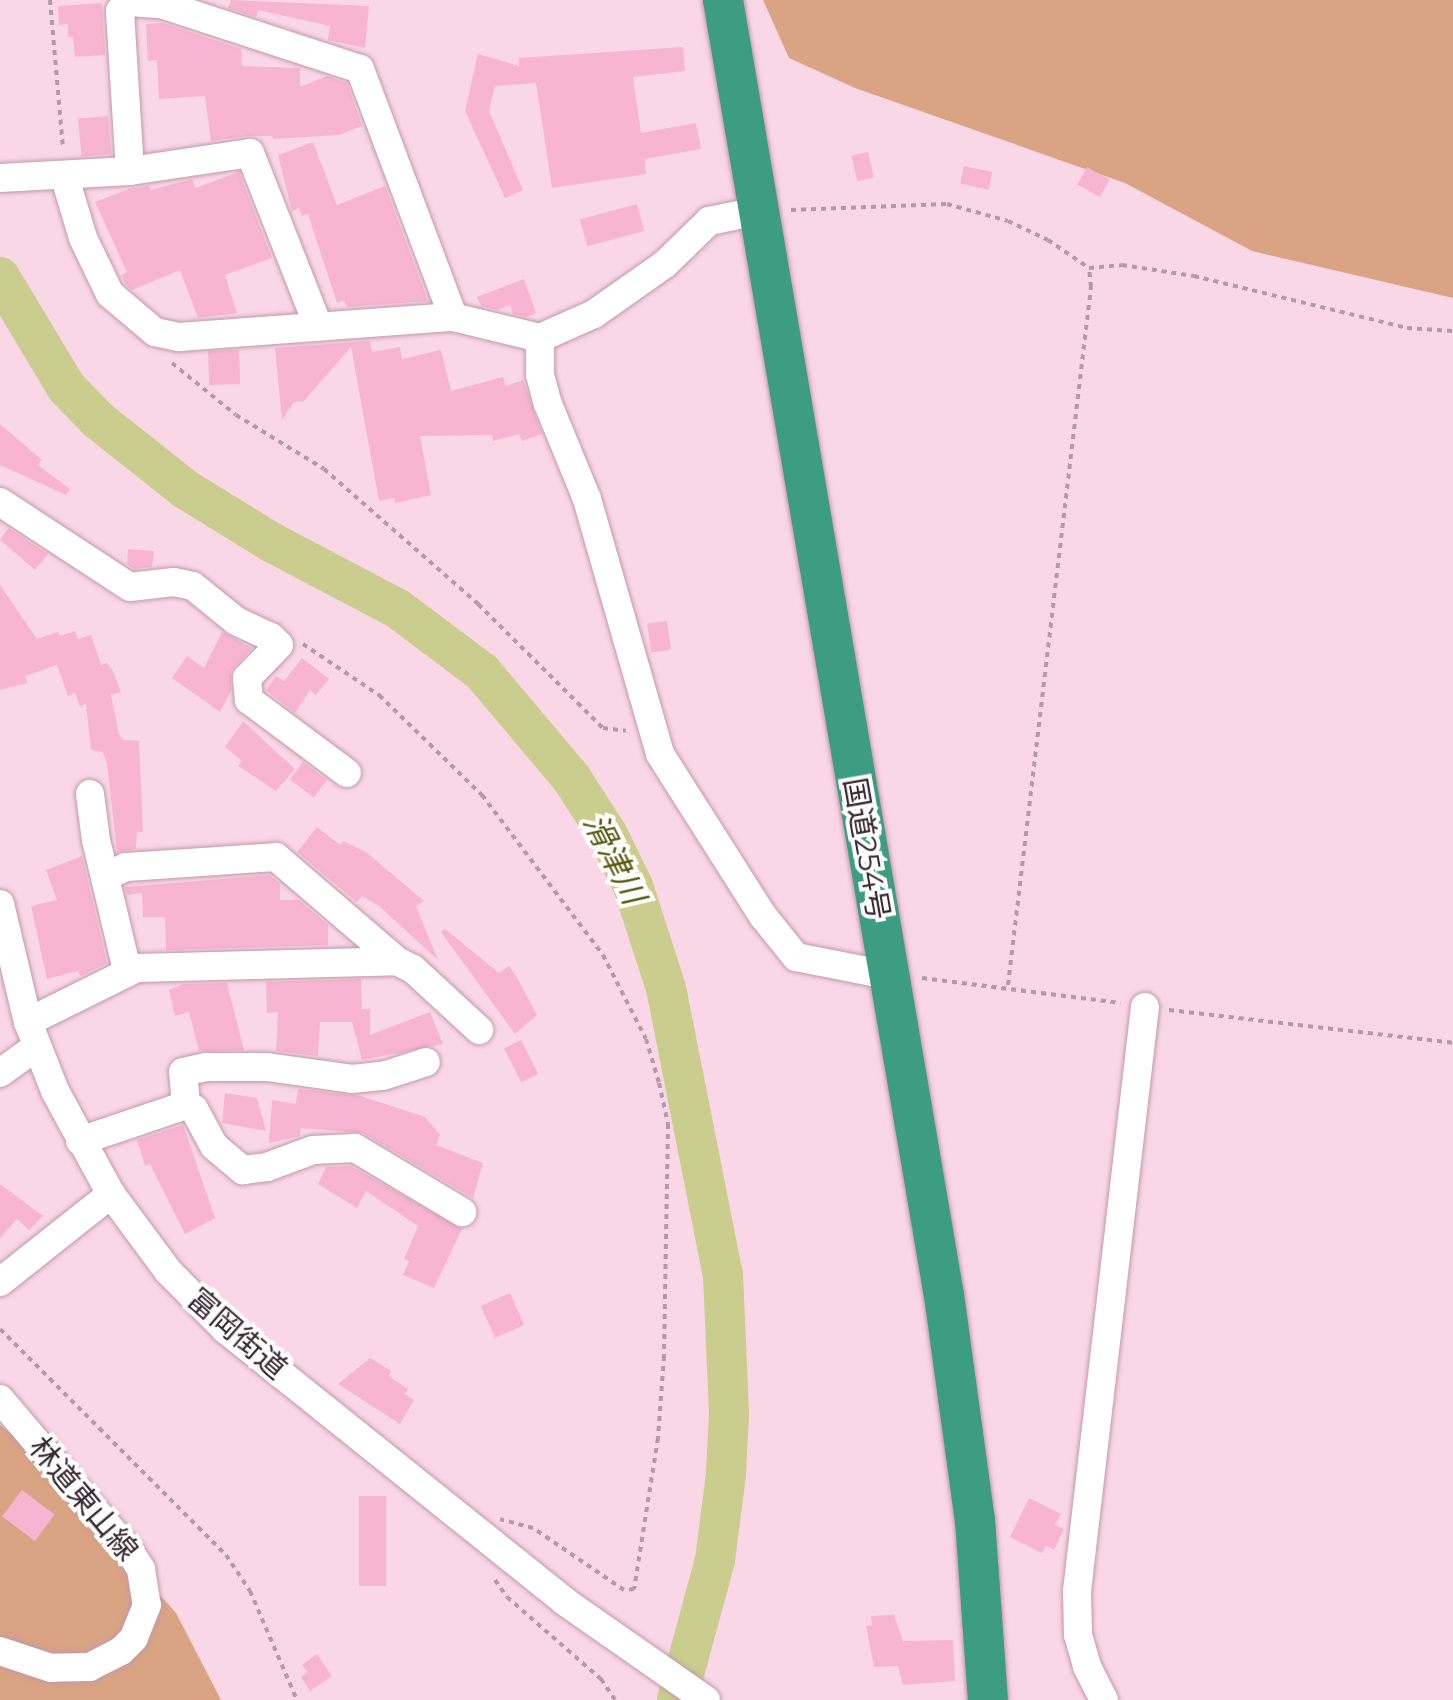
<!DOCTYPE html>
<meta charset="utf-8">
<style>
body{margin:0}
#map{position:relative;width:1453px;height:1700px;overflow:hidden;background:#fad7e6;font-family:Montserrat,"Noto Sans JP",sans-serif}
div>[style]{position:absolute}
.green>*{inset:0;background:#d9a384}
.river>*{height:40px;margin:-20px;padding:0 20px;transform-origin:20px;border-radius:20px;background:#cacd8d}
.building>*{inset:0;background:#f7b5d2;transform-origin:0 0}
.path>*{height:4px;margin-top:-2px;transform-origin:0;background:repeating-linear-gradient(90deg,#b599a5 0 5px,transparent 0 10px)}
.roads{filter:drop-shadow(0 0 2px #c299ab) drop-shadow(0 0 2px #c299ab)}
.minor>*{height:28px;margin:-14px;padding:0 14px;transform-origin:14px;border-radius:14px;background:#fff}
.highway>*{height:40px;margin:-20px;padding:0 20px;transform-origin:20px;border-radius:20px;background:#3c9d81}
span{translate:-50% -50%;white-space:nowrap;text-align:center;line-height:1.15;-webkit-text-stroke:8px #fff;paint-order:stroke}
.street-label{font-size:30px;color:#37272e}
.water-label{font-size:32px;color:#56580c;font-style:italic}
</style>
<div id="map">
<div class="green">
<div style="clip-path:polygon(763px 0,1453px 0,1453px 298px,1252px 251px,1125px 183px,855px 88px,789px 58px)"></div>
<div style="clip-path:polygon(0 1425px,24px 1443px,176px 1613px,221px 1700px,0 1700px)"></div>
</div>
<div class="river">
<div style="left:0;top:277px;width:128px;rotate:59deg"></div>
<div style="left:66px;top:387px;width:46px;rotate:45.9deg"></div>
<div style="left:98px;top:420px;width:111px;rotate:38.4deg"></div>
<div style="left:185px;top:489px;width:101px;rotate:31.6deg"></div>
<div style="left:271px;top:542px;width:144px;rotate:27.8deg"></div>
<div style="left:398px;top:609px;width:105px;rotate:36.9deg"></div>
<div style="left:482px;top:672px;width:140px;rotate:49.9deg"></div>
<div style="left:572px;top:779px;width:67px;rotate:57.3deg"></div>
<div style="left:608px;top:835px;width:57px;rotate:63.9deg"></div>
<div style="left:633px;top:886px;width:107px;rotate:72.1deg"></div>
<div style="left:666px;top:988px;width:293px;rotate:78.8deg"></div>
<div style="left:723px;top:1275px;width:139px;rotate:87.5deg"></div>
<div style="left:729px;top:1414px;width:60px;rotate:92.9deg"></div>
<div style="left:726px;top:1474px;width:87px;rotate:97.3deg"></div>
<div style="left:715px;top:1560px;width:145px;rotate:105.2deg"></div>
</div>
<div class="building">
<div style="clip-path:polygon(231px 0,369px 6px,365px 48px,328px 40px,330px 26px,258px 10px,256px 17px,228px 8px)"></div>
<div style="clip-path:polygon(102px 3px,105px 55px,75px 57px,73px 37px,68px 37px,68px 24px,59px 25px,58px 6px)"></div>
<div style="clip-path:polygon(163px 23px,241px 49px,242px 66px,300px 68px,300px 87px,327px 76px,347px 83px,362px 126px,339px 135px,273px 139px,272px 136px,247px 136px,211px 141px,205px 96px,159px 99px,157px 60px,148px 61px,146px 24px)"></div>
<div style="clip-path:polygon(683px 47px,685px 71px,633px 77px,641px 133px,696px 123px,701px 149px,645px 159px,646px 174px,552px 188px,536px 83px,495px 86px,489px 111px,523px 190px,505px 198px,465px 111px,478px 54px,519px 66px,519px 58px)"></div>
<div style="left:108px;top:116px;width:38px;height:30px;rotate:85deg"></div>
<div style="clip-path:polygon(313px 142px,337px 205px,385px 186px,428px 301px,347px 307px,344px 300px,337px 303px,308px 214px,302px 216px,299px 208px,292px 211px,278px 155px)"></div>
<div style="left:868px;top:152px;width:26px;height:17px;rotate:77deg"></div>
<div style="left:964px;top:166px;width:29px;height:18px;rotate:12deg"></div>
<div style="left:1087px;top:167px;width:26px;height:20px;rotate:29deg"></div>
<div style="clip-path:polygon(239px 172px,272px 258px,225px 275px,237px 313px,198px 318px,180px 270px,132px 290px,125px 284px,122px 275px,127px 272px,95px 202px,129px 189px,149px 186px,151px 190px,192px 179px,195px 188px)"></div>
<div style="left:637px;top:204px;width:28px;height:59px;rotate:75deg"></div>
<div style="clip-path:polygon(524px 279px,536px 313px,526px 317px,513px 314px,510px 305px,497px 310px,481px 306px,477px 297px)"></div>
<div style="clip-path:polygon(370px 341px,372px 352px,400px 347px,402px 359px,441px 350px,451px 391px,503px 377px,506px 386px,523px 380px,542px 434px,522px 441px,519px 434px,493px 441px,492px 435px,420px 436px,431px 495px,395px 503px,394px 498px,379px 501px,351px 347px,304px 401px,294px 402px,282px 420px,275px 348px)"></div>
<div style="left:239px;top:350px;width:34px;height:31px;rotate:88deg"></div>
<div style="clip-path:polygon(0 424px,42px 460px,38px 465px,70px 489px,66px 495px,0 465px)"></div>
<div style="clip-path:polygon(8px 528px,48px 554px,35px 570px,0 540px)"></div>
<div style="clip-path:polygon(128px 549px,154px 551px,152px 567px,134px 569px,127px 564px)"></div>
<div style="clip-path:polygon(0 585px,37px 639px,58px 632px,60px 636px,75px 631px,78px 639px,91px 635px,101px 665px,107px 663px,113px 671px,121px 692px,111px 695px,119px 734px,123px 740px,139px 741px,143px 832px,137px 832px,136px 849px,117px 852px,107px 763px,103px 752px,91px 750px,86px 704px,80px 706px,75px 693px,68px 696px,57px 665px,25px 676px,27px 683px,0 690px)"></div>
<div style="left:667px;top:621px;width:29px;height:20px;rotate:82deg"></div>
<div style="clip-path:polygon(222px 632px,252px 648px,231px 671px,231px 691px,220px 712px,172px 678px,187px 656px,204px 668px)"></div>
<div style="clip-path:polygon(302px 658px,329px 679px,316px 695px,310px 690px,295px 713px,266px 690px,276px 676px,284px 681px)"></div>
<div style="clip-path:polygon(243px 721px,295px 769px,276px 791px,238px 766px,242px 761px,225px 747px)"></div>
<div style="left:303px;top:762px;width:30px;height:22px;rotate:37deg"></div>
<div style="clip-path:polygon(317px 827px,340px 845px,343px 841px,366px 852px,424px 901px,416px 906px,438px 960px,379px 906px,362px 896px,357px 902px,297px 852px)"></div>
<div style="clip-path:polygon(82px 856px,107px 963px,81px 976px,77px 971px,47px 979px,31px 906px,57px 900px,46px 870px)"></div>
<div style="clip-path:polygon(270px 875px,280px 884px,280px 900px,299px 900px,328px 925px,328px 945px,166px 950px,165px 917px,143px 917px,142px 893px,127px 895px,125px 887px)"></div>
<div style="clip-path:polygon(445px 929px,499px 973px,509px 966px,519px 981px,537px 1015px,515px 1034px,441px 932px)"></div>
<div style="clip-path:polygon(361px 979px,362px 1009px,370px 1009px,370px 1035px,430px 1012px,443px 1044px,362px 1060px,352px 1022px,320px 1022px,318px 1056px,276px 1051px,278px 1012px,267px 1013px,266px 982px)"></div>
<div style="clip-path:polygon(227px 983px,244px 1050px,199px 1051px,189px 1012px,175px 1016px,169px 990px,184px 984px)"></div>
<div style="left:521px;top:1040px;width:38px;height:19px;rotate:63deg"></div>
<div style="clip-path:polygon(298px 1089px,361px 1096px,425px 1117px,440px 1135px,436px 1145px,483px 1163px,473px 1198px,363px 1133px,301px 1128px,300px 1136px,269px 1143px,272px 1100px,296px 1104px)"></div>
<div style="clip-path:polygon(225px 1093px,257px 1098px,266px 1131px,222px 1123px)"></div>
<div style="clip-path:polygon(183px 1125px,215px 1218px,185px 1234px,150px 1164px,145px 1166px,137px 1140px)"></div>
<div style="clip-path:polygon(351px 1166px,462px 1229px,434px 1288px,403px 1275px,409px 1261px,404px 1259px,418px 1226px,366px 1191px,357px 1208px,318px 1184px,326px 1167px)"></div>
<div style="clip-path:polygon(0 1184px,43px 1216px,29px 1230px,17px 1219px,0 1238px)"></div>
<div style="left:510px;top:1293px;width:35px;height:32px;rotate:66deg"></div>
<div style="clip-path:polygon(370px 1358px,391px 1371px,389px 1376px,408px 1389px,405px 1394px,414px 1400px,400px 1424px,338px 1384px)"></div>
<div style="left:22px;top:1490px;width:41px;height:33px;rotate:37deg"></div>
<div style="left:359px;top:1496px;width:27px;height:90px"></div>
<div style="clip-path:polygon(1029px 1498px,1061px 1514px,1055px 1525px,1064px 1529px,1054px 1550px,1046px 1545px,1042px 1553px,1010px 1537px)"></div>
<div style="clip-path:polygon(894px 1615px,903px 1641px,953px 1640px,955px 1681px,903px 1685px,898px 1666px,874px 1667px,866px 1626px,872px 1625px,871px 1616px)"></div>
<div style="clip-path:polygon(317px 1654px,332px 1676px,310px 1691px,301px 1677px,307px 1672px,302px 1665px)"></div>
</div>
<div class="path">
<div style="left:50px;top:0;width:149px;rotate:85deg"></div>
<div style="left:791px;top:210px;width:156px;rotate:-2.2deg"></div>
<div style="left:947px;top:204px;width:63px;rotate:15.6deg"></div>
<div style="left:1008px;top:221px;width:44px;rotate:25.4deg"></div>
<div style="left:1048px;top:240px;width:50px;rotate:34.3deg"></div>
<div style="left:1089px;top:268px;width:33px;rotate:-5deg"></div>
<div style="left:1122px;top:265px;width:73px;rotate:8.7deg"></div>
<div style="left:1194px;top:276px;width:219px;rotate:13.7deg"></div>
<div style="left:1407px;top:328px;width:46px;rotate:3.7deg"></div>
<div style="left:172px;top:363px;width:82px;rotate:39.1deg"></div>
<div style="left:236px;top:415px;width:103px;rotate:31.5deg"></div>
<div style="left:324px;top:469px;width:205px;rotate:41.2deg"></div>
<div style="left:478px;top:604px;width:176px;rotate:44.8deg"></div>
<div style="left:603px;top:728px;width:23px;rotate:7deg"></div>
<div style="left:303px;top:644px;width:92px;rotate:33.9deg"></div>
<div style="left:379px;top:695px;width:144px;rotate:44.2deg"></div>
<div style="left:482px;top:795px;width:201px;rotate:52.9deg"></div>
<div style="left:603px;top:955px;width:94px;rotate:62.9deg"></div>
<div style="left:646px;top:1039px;width:46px;rotate:73.5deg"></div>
<div style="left:659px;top:1083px;width:42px;rotate:77.6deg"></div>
<div style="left:668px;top:1124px;width:232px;rotate:91deg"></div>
<div style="left:664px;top:1356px;width:82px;rotate:94.2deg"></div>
<div style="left:658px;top:1438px;width:153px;rotate:99deg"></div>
<div style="left:634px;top:1589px;width:10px;rotate:174deg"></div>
<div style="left:624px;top:1590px;width:110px;rotate:-145.7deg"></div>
<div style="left:533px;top:1528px;width:34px;rotate:-165deg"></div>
<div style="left:922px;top:978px;width:200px;rotate:7.2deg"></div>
<div style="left:1008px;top:985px;width:703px;rotate:-83.22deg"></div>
<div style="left:1091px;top:287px;width:19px;rotate:-96deg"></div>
<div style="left:1169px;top:1010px;width:286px;rotate:6.6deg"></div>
<div style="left:0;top:1329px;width:320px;rotate:45deg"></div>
<div style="left:226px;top:1555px;width:43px;rotate:56.3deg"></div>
<div style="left:250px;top:1591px;width:119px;rotate:66.7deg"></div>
<div style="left:495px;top:1580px;width:21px;rotate:55deg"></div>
<div style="left:507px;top:1597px;width:125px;rotate:41.1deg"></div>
<div style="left:601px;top:1679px;width:25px;rotate:56deg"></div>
</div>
<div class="roads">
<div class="minor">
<div style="left:130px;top:171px;width:121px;rotate:-8.5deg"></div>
<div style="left:250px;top:153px;width:186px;rotate:68.5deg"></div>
<div style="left:0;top:178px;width:130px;rotate:-3.1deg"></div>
<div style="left:130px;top:171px;width:160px;rotate:-93.6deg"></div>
<div style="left:120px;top:11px;width:13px;rotate:-42deg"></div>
<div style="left:130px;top:2px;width:31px;rotate:4deg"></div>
<div style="left:161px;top:4px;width:209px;rotate:18.1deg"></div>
<div style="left:360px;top:69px;width:265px;rotate:69.4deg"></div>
<div style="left:65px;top:178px;width:63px;rotate:73.3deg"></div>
<div style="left:83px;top:238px;width:62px;rotate:64.3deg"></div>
<div style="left:110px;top:294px;width:59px;rotate:40.2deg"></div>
<div style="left:155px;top:332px;width:25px;rotate:12deg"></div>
<div style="left:179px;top:337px;width:275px;rotate:-4.2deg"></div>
<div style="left:453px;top:317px;width:89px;rotate:13.6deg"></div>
<div style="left:540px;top:338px;width:59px;rotate:-24deg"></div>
<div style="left:594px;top:314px;width:87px;rotate:-35.2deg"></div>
<div style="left:665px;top:264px;width:62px;rotate:-44.3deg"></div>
<div style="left:709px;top:221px;width:50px;rotate:-11.5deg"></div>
<div style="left:540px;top:338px;width:37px;rotate:90deg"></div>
<div style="left:540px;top:375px;width:30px;rotate:75deg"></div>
<div style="left:548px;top:404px;width:103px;rotate:67.7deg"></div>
<div style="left:587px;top:499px;width:265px;rotate:74deg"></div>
<div style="left:660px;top:754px;width:192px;rotate:57.6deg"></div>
<div style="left:763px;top:916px;width:53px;rotate:51.2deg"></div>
<div style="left:796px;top:957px;width:93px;rotate:11.2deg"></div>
<div style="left:0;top:502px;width:155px;rotate:33.2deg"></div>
<div style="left:130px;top:587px;width:44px;rotate:-6.5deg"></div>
<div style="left:174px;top:582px;width:19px;rotate:12deg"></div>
<div style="left:193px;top:586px;width:55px;rotate:39.1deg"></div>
<div style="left:236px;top:621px;width:38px;rotate:25deg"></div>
<div style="left:271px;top:637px;width:11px;rotate:45deg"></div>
<div style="left:279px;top:645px;width:46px;rotate:134.1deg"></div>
<div style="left:247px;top:678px;width:22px;rotate:85deg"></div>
<div style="left:249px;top:700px;width:122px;rotate:36.7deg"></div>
<div style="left:90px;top:794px;width:46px;rotate:82.6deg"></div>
<div style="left:96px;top:840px;width:134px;rotate:76.6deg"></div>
<div style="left:106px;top:876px;width:22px;rotate:-24deg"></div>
<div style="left:126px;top:867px;width:150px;rotate:-3.8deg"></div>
<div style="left:276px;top:857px;width:160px;rotate:40.7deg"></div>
<div style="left:0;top:904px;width:121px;rotate:76.7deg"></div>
<div style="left:28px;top:1022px;width:74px;rotate:68.6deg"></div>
<div style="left:55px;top:1091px;width:117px;rotate:61.5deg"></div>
<div style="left:111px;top:1194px;width:96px;rotate:53.5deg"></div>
<div style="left:168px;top:1271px;width:81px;rotate:45.5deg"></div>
<div style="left:225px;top:1329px;width:435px;rotate:38.7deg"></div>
<div style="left:564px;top:1601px;width:173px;rotate:34.9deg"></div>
<div style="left:28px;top:1022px;width:122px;rotate:-26.4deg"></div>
<div style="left:137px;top:968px;width:260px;rotate:-1.5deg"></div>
<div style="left:397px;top:961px;width:18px;rotate:27deg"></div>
<div style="left:413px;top:969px;width:90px;rotate:42.7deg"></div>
<div style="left:0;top:1073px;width:44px;rotate:-35.8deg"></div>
<div style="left:186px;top:1105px;width:33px;rotate:-95deg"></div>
<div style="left:183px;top:1072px;width:24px;rotate:-12deg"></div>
<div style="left:206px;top:1067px;width:61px"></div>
<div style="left:267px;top:1067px;width:86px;rotate:8deg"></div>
<div style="left:352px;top:1079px;width:31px;rotate:-6deg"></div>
<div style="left:383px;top:1076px;width:45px;rotate:-18deg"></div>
<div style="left:80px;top:1141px;width:112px;rotate:-18.8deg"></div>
<div style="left:186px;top:1105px;width:9px;rotate:27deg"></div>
<div style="left:194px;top:1109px;width:42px;rotate:61.6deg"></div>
<div style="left:214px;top:1146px;width:38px;rotate:40deg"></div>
<div style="left:243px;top:1170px;width:24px;rotate:-7deg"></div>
<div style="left:267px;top:1167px;width:49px;rotate:-20.3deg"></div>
<div style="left:313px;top:1150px;width:42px;rotate:-2.7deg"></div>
<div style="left:355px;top:1148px;width:125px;rotate:30.9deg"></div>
<div style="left:0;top:1282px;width:142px;rotate:-38.4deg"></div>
<div style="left:0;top:1399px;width:201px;rotate:49.6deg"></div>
<div style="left:130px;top:1552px;width:20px;rotate:57deg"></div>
<div style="left:141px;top:1569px;width:36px;rotate:81deg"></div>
<div style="left:147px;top:1605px;width:35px;rotate:112deg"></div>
<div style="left:134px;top:1638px;width:18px;rotate:135deg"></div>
<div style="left:121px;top:1651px;width:35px;rotate:153deg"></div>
<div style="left:90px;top:1667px;width:39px;rotate:179deg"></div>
<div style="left:51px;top:1668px;width:54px;rotate:-161.6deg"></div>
<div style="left:1104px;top:1700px;width:38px;rotate:-117deg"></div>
<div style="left:1087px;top:1666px;width:32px;rotate:-106deg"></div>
<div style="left:1078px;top:1635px;width:44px;rotate:-91.3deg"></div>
<div style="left:1077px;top:1591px;width:588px;rotate:-83.36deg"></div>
</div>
<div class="highway">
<div style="left:723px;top:0;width:1314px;rotate:80.32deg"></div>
<div style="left:944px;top:1295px;width:227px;rotate:82.2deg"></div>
<div style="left:975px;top:1520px;width:180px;rotate:85.9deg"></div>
</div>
</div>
<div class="street-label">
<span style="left:866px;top:849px;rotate:80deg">国道254号</span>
<span style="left:237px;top:1334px;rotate:41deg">富岡街道</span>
<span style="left:83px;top:1499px;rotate:50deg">林道東山線</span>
</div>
<div class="water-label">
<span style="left:614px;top:859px;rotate:63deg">滑津川</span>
</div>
</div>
